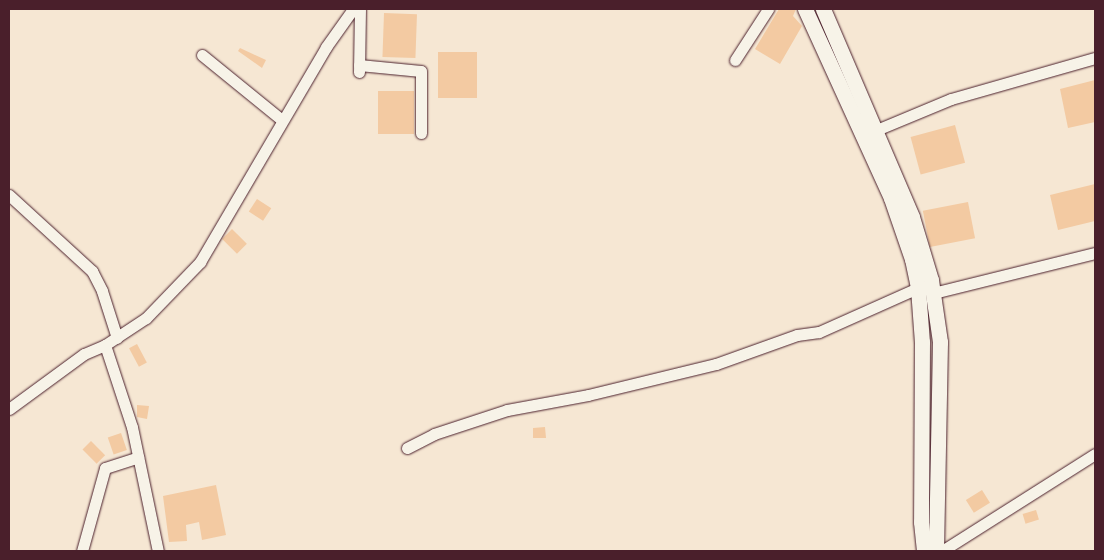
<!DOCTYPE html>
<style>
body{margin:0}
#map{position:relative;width:1104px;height:560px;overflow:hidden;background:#f6e7d3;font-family:"Indie Flower",sans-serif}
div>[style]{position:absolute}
.building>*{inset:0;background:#f3caa2;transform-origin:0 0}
.roads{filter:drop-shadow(0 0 1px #4a1f2b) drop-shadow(0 0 1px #4a1f2b)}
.minor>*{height:11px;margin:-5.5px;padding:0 5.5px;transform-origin:5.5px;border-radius:5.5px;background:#f7f3e8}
.secondary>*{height:15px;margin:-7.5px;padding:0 7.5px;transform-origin:7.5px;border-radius:7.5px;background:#f7f3e8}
span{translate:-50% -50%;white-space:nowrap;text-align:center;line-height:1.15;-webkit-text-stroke:4px #f7f3e8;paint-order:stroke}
.frame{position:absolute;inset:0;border:10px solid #4a1f2b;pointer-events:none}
</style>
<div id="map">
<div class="building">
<div style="clip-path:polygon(779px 9px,796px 9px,793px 16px,802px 26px,780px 64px,755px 49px)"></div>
<div style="left:384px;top:13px;width:33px;height:44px;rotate:2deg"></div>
<div style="clip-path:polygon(240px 48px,266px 60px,262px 68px,238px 51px)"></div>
<div style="left:438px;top:52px;width:39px;height:46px"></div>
<div style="clip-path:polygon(1095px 80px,1095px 122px,1068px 128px,1060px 89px)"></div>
<div style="left:378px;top:91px;width:36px;height:43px"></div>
<div style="left:955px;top:125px;width:39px;height:46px;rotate:75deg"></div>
<div style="clip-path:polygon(1095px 184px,1095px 221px,1058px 230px,1050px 195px)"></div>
<div style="left:257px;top:199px;width:17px;height:15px;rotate:33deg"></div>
<div style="left:968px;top:202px;width:37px;height:46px;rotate:79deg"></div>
<div style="left:232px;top:229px;width:21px;height:14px;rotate:45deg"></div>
<div style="left:137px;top:344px;width:21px;height:9px;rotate:62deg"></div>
<div style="clip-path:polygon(137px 405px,149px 406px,147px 419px,137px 417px)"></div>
<div style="clip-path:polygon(545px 427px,546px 438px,533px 438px,533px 428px)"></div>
<div style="left:121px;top:433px;width:18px;height:14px;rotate:71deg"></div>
<div style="left:91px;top:441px;width:20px;height:12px;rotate:45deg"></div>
<div style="clip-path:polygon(216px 485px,226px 535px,202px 540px,199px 522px,186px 525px,187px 541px,169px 542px,163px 496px)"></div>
<div style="left:982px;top:490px;width:15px;height:19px;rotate:58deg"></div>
<div style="left:1036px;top:510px;width:10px;height:14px;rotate:73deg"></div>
</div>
<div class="roads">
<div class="minor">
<div style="left:202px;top:55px;width:103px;rotate:39.1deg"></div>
<div style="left:735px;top:60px;width:61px;rotate:-57.1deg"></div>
<div style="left:359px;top:65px;width:62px;rotate:5.5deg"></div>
<div style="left:421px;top:71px;width:62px;rotate:90deg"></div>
<div style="left:359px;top:72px;width:63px;rotate:-89.1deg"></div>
<div style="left:874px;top:131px;width:83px;rotate:-22.6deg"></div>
<div style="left:951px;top:99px;width:150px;rotate:-15.9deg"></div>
<div style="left:9px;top:195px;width:113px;rotate:42.5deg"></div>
<div style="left:92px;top:271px;width:22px;rotate:63deg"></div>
<div style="left:102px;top:291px;width:49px;rotate:72.3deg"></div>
<div style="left:933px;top:293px;width:167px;rotate:-13.9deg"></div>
<div style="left:105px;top:345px;width:86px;rotate:71.8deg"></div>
<div style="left:132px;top:427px;width:127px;rotate:78.2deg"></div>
<div style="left:9px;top:409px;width:93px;rotate:-36.3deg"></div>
<div style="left:84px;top:354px;width:23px;rotate:-23deg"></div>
<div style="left:105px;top:345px;width:49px;rotate:-33.4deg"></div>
<div style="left:146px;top:318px;width:78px;rotate:-46deg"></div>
<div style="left:200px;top:262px;width:249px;rotate:-59.6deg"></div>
<div style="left:326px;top:47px;width:47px;rotate:-54.6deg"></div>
<div style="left:407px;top:448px;width:30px;rotate:-27deg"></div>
<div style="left:434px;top:434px;width:77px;rotate:-18.2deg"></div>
<div style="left:507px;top:410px;width:82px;rotate:-10.5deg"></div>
<div style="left:588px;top:395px;width:132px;rotate:-13.6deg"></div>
<div style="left:716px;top:364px;width:86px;rotate:-19.7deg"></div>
<div style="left:797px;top:335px;width:22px;rotate:-8deg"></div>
<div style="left:819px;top:332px;width:108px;rotate:-24deg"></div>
<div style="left:82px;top:551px;width:86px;rotate:-74.5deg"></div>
<div style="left:105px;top:468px;width:35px;rotate:-18deg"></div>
<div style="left:942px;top:551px;width:181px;rotate:-32.4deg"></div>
</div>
<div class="secondary">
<div style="left:805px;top:9px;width:208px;rotate:65.5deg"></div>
<div style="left:891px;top:198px;width:65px;rotate:71deg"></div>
<div style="left:912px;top:259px;width:30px;rotate:78deg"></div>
<div style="left:918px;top:288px;width:54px;rotate:85.8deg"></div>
<div style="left:922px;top:342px;width:180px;rotate:90.3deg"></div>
<div style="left:921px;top:522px;width:29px;rotate:84deg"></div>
<div style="left:823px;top:9px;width:226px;rotate:66.8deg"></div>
<div style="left:912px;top:217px;width:66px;rotate:73.2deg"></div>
<div style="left:931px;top:280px;width:63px;rotate:81.7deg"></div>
<div style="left:940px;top:342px;width:209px;rotate:91.1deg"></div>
</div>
</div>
<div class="frame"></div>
</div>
